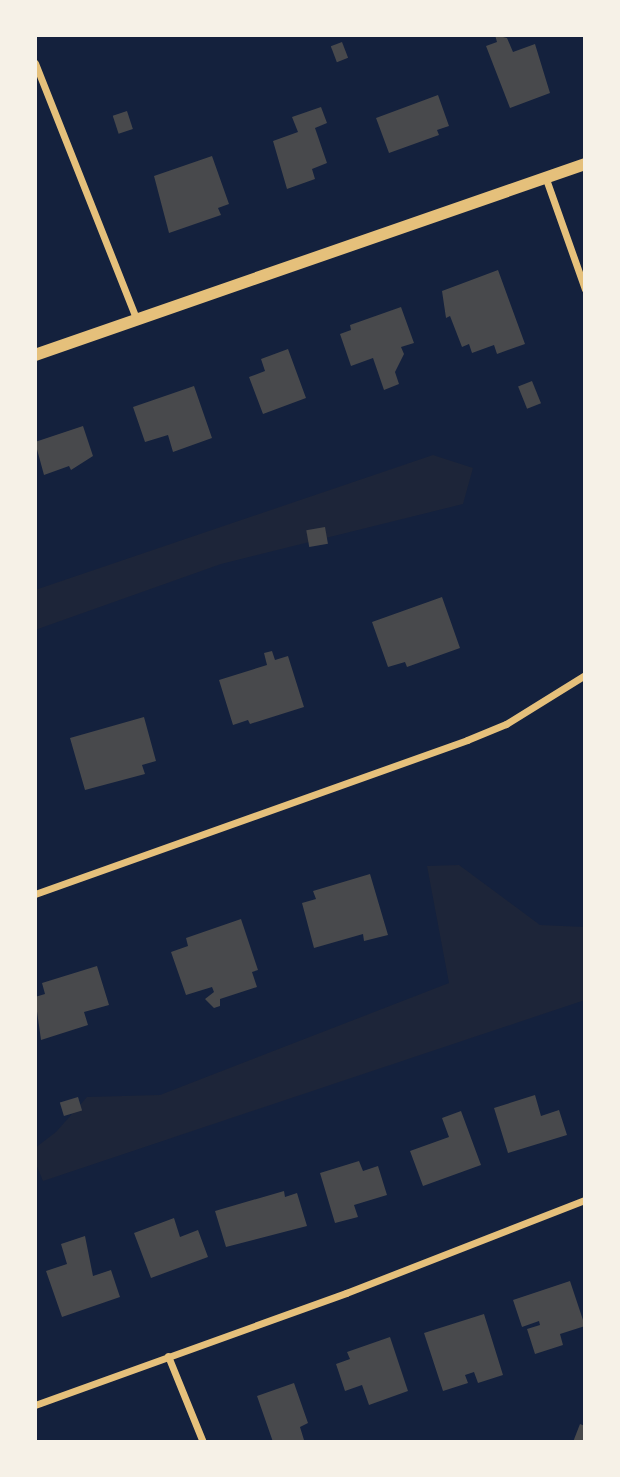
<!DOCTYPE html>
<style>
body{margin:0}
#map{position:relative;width:620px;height:1477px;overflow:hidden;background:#14213d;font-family:Quicksand,sans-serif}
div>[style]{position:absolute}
.green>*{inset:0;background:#1d2539}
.building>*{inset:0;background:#48494c;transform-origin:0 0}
.minor>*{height:7px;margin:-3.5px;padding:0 3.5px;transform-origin:3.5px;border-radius:3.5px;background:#e5c07b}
.tertiary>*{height:12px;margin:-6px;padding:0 6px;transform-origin:6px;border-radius:6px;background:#e5c07b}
span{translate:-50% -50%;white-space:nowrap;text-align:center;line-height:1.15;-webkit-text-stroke:5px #f6f1e7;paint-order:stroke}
.frame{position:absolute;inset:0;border:37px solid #f6f1e7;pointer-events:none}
</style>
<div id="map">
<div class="green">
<div style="clip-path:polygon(433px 455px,473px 468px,463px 504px,221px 564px,35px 630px,35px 590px)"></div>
<div style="clip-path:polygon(459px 865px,540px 925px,585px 927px,585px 1000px,43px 1181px,35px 1162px,35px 1148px,56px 1132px,87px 1097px,160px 1095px,449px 983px,427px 866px)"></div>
</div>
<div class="building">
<div style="clip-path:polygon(495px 35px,507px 38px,513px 52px,535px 44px,550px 93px,510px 108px,486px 46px,497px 42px)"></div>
<div style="left:342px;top:42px;width:17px;height:12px;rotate:69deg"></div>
<div style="clip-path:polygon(438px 95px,449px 126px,437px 130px,439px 135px,389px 153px,376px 118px)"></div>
<div style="clip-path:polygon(321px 107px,327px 123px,315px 128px,327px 163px,312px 169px,315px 179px,287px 189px,273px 141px,298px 132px,292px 117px)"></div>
<div style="left:127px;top:111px;width:19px;height:15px;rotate:72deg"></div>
<div style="clip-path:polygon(212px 156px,229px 204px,218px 208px,221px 215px,169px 233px,154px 176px)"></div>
<div style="clip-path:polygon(498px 270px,525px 344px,497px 354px,494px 345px,472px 353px,469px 344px,462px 347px,450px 316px,446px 318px,442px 291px)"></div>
<div style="clip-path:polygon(401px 307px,414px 343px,401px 347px,404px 354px,395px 372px,399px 384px,384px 390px,373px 358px,351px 366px,340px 334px,351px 330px,350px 325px)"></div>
<div style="clip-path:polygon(288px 349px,306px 398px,263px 414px,249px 377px,265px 371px,261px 359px)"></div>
<div style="left:532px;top:381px;width:24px;height:15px;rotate:68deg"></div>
<div style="clip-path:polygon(194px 386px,212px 438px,173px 452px,168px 435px,145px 442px,133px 407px)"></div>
<div style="clip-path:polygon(83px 426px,93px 456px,71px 470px,69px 466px,44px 475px,35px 442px)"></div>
<div style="left:325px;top:527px;width:17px;height:19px;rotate:80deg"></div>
<div style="clip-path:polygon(442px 597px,460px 648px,407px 667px,405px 662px,388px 667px,372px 622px)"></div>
<div style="clip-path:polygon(272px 651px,275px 660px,288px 656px,304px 707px,250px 724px,248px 720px,233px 725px,219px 680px,267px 665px,264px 653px)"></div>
<div style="clip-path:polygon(144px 717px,156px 761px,142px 765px,145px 774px,85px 790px,70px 738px)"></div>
<div style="clip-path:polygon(370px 874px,388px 935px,364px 941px,363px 934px,314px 948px,302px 903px,316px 899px,313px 891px)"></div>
<div style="clip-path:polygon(241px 919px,258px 970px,252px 972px,257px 987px,220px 999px,220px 1006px,214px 1008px,205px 999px,214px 992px,212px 987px,186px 995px,171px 952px,188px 946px,186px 938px)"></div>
<div style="clip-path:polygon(97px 966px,109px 1005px,84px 1012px,88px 1025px,41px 1040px,35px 997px,45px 994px,42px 983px)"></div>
<div style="clip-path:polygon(535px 1095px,541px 1116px,559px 1110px,567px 1135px,508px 1153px,494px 1108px)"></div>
<div style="left:78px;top:1097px;width:14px;height:19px;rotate:73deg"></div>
<div style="clip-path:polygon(461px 1111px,481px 1165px,423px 1186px,410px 1151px,449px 1137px,442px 1118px)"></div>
<div style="clip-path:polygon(359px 1161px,363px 1171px,378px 1166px,387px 1195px,354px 1205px,358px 1217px,335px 1223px,320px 1173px)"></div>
<div style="clip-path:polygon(284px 1191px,285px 1197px,297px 1193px,307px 1226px,226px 1247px,215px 1211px)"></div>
<div style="clip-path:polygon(174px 1218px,180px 1237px,198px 1230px,208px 1257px,151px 1278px,134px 1233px)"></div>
<div style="clip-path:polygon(85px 1236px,93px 1276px,111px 1270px,120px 1297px,62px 1317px,46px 1271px,67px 1264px,61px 1244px)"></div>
<div style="clip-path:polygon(570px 1281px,585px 1326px,560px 1334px,563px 1345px,535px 1354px,527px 1329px,540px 1325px,539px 1321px,522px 1327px,513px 1300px)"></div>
<div style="clip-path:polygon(484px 1314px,503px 1375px,478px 1383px,474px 1372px,465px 1375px,468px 1383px,443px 1391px,424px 1333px)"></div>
<div style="clip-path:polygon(390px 1337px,408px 1391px,369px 1405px,362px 1385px,345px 1391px,336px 1364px,350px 1359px,347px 1352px)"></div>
<div style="clip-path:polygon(294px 1383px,308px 1423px,300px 1427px,304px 1440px,273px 1442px,257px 1396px)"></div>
<div style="clip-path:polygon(580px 1424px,585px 1426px,585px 1442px,573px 1442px)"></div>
</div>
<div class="minor">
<div style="left:35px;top:63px;width:274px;rotate:68.4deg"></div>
<div style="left:546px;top:179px;width:117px;rotate:70.5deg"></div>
<div style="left:35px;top:894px;width:459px;rotate:-19.6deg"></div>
<div style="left:467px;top:740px;width:42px;rotate:-22.3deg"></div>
<div style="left:506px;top:724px;width:93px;rotate:-31.8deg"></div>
<div style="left:168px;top:1356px;width:93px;rotate:67.9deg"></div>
<div style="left:35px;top:1405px;width:331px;rotate:-19.8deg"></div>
<div style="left:346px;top:1293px;width:256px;rotate:-21.3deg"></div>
</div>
<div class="tertiary">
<div style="left:35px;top:355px;width:582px;rotate:-19.15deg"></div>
</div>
<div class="frame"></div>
</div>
